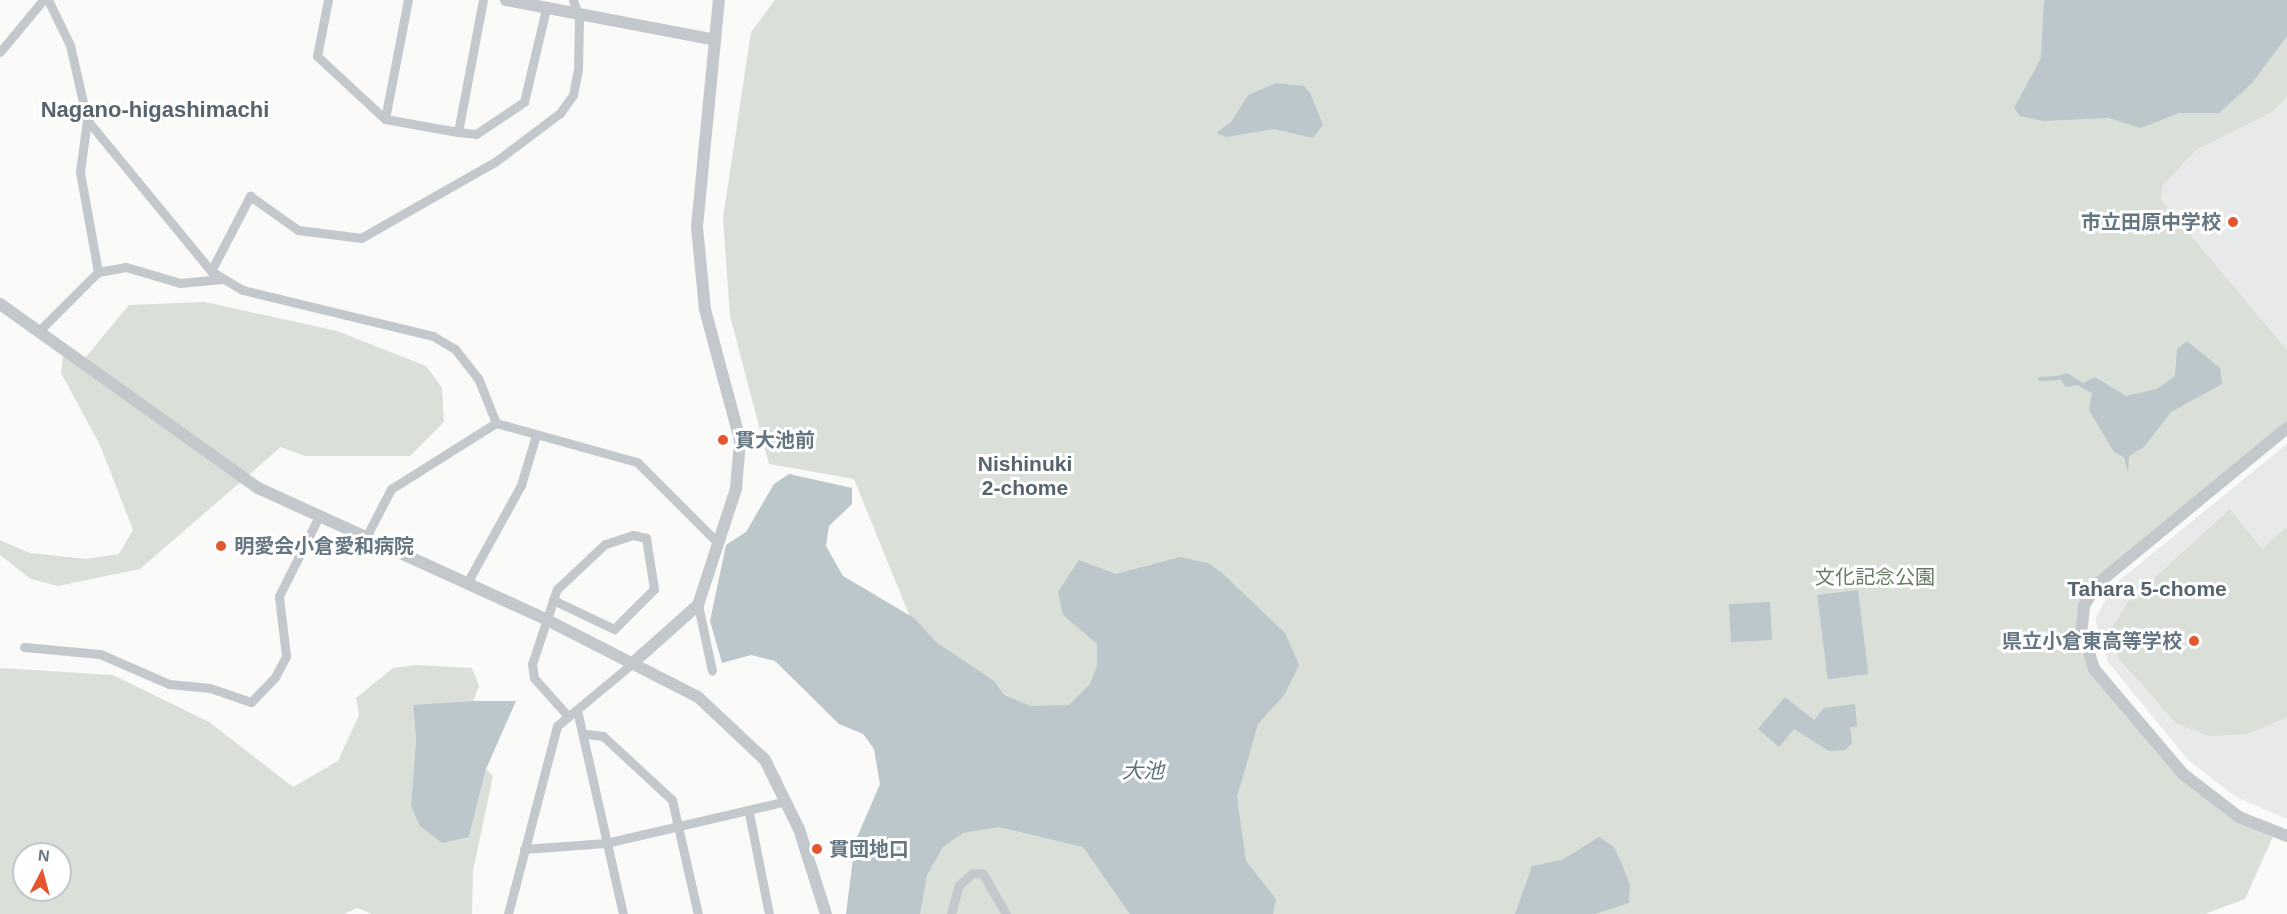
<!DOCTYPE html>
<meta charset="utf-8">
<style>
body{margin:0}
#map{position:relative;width:2287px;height:914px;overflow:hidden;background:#fafaf8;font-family:Helvetica,"Noto Sans JP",sans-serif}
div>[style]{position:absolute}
.built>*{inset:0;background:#e8e9e9}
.green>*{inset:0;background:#dadfd7}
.water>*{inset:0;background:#bbc7cb;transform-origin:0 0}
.stream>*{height:4px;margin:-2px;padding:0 2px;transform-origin:2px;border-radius:2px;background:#bbc7cb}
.minor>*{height:9px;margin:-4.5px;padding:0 4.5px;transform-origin:4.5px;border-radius:4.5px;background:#c3c8cc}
.tertiary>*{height:12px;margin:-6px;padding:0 6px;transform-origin:6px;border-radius:6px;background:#c3c8cc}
.dots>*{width:16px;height:16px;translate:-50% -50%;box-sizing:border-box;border:3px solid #fff;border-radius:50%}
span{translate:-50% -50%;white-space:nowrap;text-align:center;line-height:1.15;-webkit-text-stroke:6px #fff;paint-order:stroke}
.poi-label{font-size:20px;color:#657683;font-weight:700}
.right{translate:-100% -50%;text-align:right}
.left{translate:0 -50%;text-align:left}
.park-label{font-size:20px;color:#687a64}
.neighbourhood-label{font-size:21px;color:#57646e;font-weight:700}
.water-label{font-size:21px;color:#60757c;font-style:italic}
.quarter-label{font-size:22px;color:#57646e;font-weight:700}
.north{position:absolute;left:12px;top:842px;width:60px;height:60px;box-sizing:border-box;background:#fff;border:2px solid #c1c8cd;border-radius:50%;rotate:6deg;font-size:16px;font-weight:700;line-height:24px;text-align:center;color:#657683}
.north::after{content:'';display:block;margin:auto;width:21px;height:27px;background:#e4572e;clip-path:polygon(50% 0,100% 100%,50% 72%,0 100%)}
</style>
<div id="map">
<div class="built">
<div style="clip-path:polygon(2287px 96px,2287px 350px,2161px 201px,2163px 185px,2195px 150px,2274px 111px)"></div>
<div style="clip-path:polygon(2287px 444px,2287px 819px,2236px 797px,2188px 760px,2108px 662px,2095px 619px,2115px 584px)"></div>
</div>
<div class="green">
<div style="clip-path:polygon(775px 0,2287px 0,2287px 96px,2274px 111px,2196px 150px,2163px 185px,2161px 200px,2287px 350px,2287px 428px,2098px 583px,2082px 629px,2094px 669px,2183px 774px,2239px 817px,2275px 832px,2245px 899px,2205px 914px,907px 914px,970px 765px,854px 479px,769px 464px,730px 316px,723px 218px,751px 32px)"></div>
<div style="clip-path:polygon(205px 302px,337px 331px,426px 366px,442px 388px,444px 422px,410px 456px,305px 456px,281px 447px,140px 569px,58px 586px,31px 579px,0 555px,0 540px,30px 553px,86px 559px,119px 554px,133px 530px,100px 445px,61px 373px,63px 354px,85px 358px,129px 305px)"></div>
<div style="clip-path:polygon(2230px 509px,2262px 549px,2287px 527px,2287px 717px,2248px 734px,2209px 736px,2176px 723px,2119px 659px,2111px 630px,2128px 602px)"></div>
<div style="clip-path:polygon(evenodd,417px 665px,472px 668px,479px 686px,473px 701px,413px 706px,416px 739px,411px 806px,469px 837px,486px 769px,493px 776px,473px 871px,472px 914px,372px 914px,357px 908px,344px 914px,0 914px,0 668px,113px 675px,209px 722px,293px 787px,338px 761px,359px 715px,356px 698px,393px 668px,417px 665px,24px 854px,60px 854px,60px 890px,24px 890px,24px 854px)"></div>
</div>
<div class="water">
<div style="clip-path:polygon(2044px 0,2287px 0,2287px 36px,2252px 83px,2219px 113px,2179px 113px,2141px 128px,2108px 118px,2043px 121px,2020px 116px,2014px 108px,2041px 58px)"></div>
<div style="clip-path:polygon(1276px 83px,1304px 86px,1310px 93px,1323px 125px,1313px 138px,1274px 129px,1226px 137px,1216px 133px,1232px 121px,1248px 95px)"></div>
<div style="clip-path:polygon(2187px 341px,2220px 368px,2222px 384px,2171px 412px,2144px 447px,2129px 456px,2128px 473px,2124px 457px,2114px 452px,2089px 410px,2092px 393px,2077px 385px,2066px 387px,2058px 376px,2067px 373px,2083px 383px,2095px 377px,2126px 396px,2157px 389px,2175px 376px,2177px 349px)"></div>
<div style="clip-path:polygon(789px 474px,852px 488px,852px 504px,829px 526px,826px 546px,843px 576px,914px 618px,936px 642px,994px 681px,1004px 695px,1031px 706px,1069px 705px,1090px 684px,1097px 666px,1097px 644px,1063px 615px,1058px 592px,1079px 560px,1116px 574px,1180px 557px,1208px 563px,1222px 573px,1285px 633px,1299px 665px,1285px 694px,1258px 724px,1237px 797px,1246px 861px,1276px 899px,1273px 914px,1130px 914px,1083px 847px,999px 827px,963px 833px,943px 847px,927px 875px,920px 914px,846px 914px,855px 842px,880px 784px,874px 749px,863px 734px,839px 724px,775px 661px,751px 655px,722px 663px,710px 621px,726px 545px,746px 532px,774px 484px)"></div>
<div style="left:1858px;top:590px;width:85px;height:41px;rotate:83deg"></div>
<div style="left:1770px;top:602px;width:38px;height:41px;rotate:87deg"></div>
<div style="clip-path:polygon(1785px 697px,1814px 720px,1824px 708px,1855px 704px,1857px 727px,1850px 727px,1852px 743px,1845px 750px,1829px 751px,1794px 729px,1779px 747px,1758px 729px)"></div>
<div style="clip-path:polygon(473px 701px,516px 701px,486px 769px,469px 837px,442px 843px,420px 826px,411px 806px,416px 739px,413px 705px)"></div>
<div style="clip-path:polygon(1599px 837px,1614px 847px,1621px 862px,1630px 885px,1629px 903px,1595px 914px,1515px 914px,1532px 866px,1562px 860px)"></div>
</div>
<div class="stream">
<div style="left:2040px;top:379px;width:18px;rotate:-3deg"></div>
</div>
<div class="minor">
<div style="left:48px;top:0;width:50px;rotate:63.9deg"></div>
<div style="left:70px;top:45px;width:77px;rotate:77.2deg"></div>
<div style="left:87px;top:120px;width:195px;rotate:50.6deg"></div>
<div style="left:211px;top:271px;width:37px;rotate:31deg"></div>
<div style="left:243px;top:290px;width:195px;rotate:13.6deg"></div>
<div style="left:433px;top:336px;width:26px;rotate:31deg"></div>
<div style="left:455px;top:349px;width:37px;rotate:52deg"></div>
<div style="left:478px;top:378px;width:48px;rotate:68.2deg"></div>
<div style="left:328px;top:0;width:57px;rotate:101.1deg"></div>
<div style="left:317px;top:56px;width:93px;rotate:42.8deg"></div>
<div style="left:385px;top:119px;width:74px;rotate:10.1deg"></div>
<div style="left:458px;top:132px;width:134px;rotate:-79.3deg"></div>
<div style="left:0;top:52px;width:67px;rotate:-50.4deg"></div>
<div style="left:385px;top:119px;width:121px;rotate:-79.1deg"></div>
<div style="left:87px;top:120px;width:52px;rotate:97.7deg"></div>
<div style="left:80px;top:172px;width:102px;rotate:79.8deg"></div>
<div style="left:458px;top:132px;width:18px;rotate:6deg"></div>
<div style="left:476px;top:134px;width:58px;rotate:-33.7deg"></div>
<div style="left:524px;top:102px;width:96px;rotate:-76.7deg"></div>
<div style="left:211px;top:271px;width:85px;rotate:-62.5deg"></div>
<div style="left:250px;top:196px;width:59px;rotate:35.3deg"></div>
<div style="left:298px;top:230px;width:64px;rotate:7.2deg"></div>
<div style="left:361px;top:238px;width:154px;rotate:-29.6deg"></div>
<div style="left:495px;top:162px;width:81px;rotate:-37deg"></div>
<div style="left:560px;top:113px;width:22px;rotate:-54deg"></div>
<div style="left:573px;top:95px;width:25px;rotate:-79deg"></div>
<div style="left:578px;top:70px;width:54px;rotate:-88.9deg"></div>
<div style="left:579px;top:16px;width:17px;rotate:-111deg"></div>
<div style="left:38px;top:332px;width:85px;rotate:-45deg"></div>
<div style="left:98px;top:272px;width:28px;rotate:-10deg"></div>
<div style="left:126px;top:267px;width:56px;rotate:16.5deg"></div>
<div style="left:180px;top:283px;width:42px;rotate:-5.4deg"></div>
<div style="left:365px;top:539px;width:56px;rotate:-62.5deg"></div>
<div style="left:391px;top:489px;width:124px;rotate:-32.2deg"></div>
<div style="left:496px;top:423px;width:146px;rotate:15.5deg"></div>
<div style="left:637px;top:462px;width:115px;rotate:45deg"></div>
<div style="left:467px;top:583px;width:112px;rotate:-61.1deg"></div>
<div style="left:521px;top:485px;width:52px;rotate:-73.3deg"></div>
<div style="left:553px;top:600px;width:68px;rotate:25.4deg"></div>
<div style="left:614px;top:629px;width:57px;rotate:-45deg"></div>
<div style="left:654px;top:589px;width:52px;rotate:-98.9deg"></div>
<div style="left:646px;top:538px;width:13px;rotate:-167deg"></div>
<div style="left:633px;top:535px;width:29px;rotate:162deg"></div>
<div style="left:605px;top:544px;width:66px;rotate:136.8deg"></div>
<div style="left:557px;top:589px;width:12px;rotate:110deg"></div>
<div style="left:553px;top:600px;width:7px;rotate:106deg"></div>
<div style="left:551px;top:607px;width:60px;rotate:108.4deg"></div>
<div style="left:532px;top:664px;width:14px;rotate:82deg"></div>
<div style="left:534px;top:678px;width:50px;rotate:48.3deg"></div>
<div style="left:698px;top:605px;width:67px;rotate:78deg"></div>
<div style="left:24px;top:647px;width:76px;rotate:5.3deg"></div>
<div style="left:100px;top:654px;width:75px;rotate:23.5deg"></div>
<div style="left:169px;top:684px;width:41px;rotate:5.6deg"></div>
<div style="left:210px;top:688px;width:43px;rotate:18.9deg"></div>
<div style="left:251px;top:702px;width:35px;rotate:-46deg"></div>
<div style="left:275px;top:677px;width:24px;rotate:-62deg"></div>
<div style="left:286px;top:656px;width:60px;rotate:-96.7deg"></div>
<div style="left:279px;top:596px;width:87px;rotate:-63.4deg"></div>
<div style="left:577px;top:710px;width:209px;rotate:77.3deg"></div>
<div style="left:586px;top:734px;width:17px;rotate:7deg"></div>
<div style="left:603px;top:736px;width:94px;rotate:42.8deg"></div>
<div style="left:672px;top:800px;width:117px;rotate:77.2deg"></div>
<div style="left:749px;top:813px;width:103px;rotate:78.8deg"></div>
<div style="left:524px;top:849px;width:82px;rotate:-4.2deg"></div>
<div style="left:606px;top:843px;width:185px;rotate:-13.1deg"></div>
<div style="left:508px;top:914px;width:194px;rotate:-75.4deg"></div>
<div style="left:557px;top:726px;width:100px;rotate:-39.7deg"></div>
<div style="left:951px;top:914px;width:30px;rotate:-75deg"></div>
<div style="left:959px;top:885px;width:18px;rotate:-41deg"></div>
<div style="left:973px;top:873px;width:10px;rotate:6deg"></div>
<div style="left:983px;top:874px;width:46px;rotate:60.1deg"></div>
</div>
<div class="tertiary">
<div style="left:506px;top:0;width:213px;rotate:10.8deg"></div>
<div style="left:0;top:304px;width:317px;rotate:35.5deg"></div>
<div style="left:258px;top:488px;width:318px;rotate:24.5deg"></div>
<div style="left:547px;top:620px;width:169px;rotate:27deg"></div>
<div style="left:698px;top:697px;width:92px;rotate:43.2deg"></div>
<div style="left:765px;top:760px;width:77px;rotate:63.8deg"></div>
<div style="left:799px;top:829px;width:89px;rotate:72.4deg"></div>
<div style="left:2287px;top:428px;width:244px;rotate:140.6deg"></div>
<div style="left:2098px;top:583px;width:26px;rotate:122deg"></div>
<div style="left:2084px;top:605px;width:24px;rotate:95deg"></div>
<div style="left:2082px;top:629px;width:42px;rotate:73.3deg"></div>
<div style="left:2094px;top:669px;width:138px;rotate:49.7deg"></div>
<div style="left:2183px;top:774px;width:71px;rotate:37.5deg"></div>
<div style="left:2239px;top:817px;width:52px;rotate:21.6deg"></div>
<div style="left:634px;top:662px;width:86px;rotate:-41.7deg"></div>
<div style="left:698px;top:605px;width:122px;rotate:-71.9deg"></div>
<div style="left:736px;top:489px;width:49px;rotate:-85.3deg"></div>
<div style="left:740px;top:440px;width:136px;rotate:-105deg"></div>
<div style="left:705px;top:309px;width:82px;rotate:-95.6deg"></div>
<div style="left:697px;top:227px;width:228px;rotate:-84.5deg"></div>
</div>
<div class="dots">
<div style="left:2233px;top:222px;background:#e4572e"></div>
<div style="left:723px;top:440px;background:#e4572e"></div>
<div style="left:221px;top:546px;background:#e4572e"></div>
<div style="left:2194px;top:641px;background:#e4572e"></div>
<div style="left:817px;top:849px;background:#e4572e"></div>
</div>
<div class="poi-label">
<span class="right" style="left:2221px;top:222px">市立田原中学校</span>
<span class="left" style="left:735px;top:440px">貫大池前</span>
<span class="left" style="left:234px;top:546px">明愛会小倉愛和病院</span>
<span class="right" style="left:2182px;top:641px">県立小倉東高等学校</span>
<span class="left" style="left:829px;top:849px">貫団地口</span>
</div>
<div class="park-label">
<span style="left:1875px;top:577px">文化記念公園</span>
</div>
<div class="neighbourhood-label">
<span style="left:1025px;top:476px">Nishinuki<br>2-chome</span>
<span style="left:2147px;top:589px">Tahara 5-chome</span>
</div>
<div class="water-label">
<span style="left:1143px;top:771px">大池</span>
</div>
<div class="quarter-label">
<span style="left:155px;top:110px">Nagano-higashimachi</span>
</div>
<div class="north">N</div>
</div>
